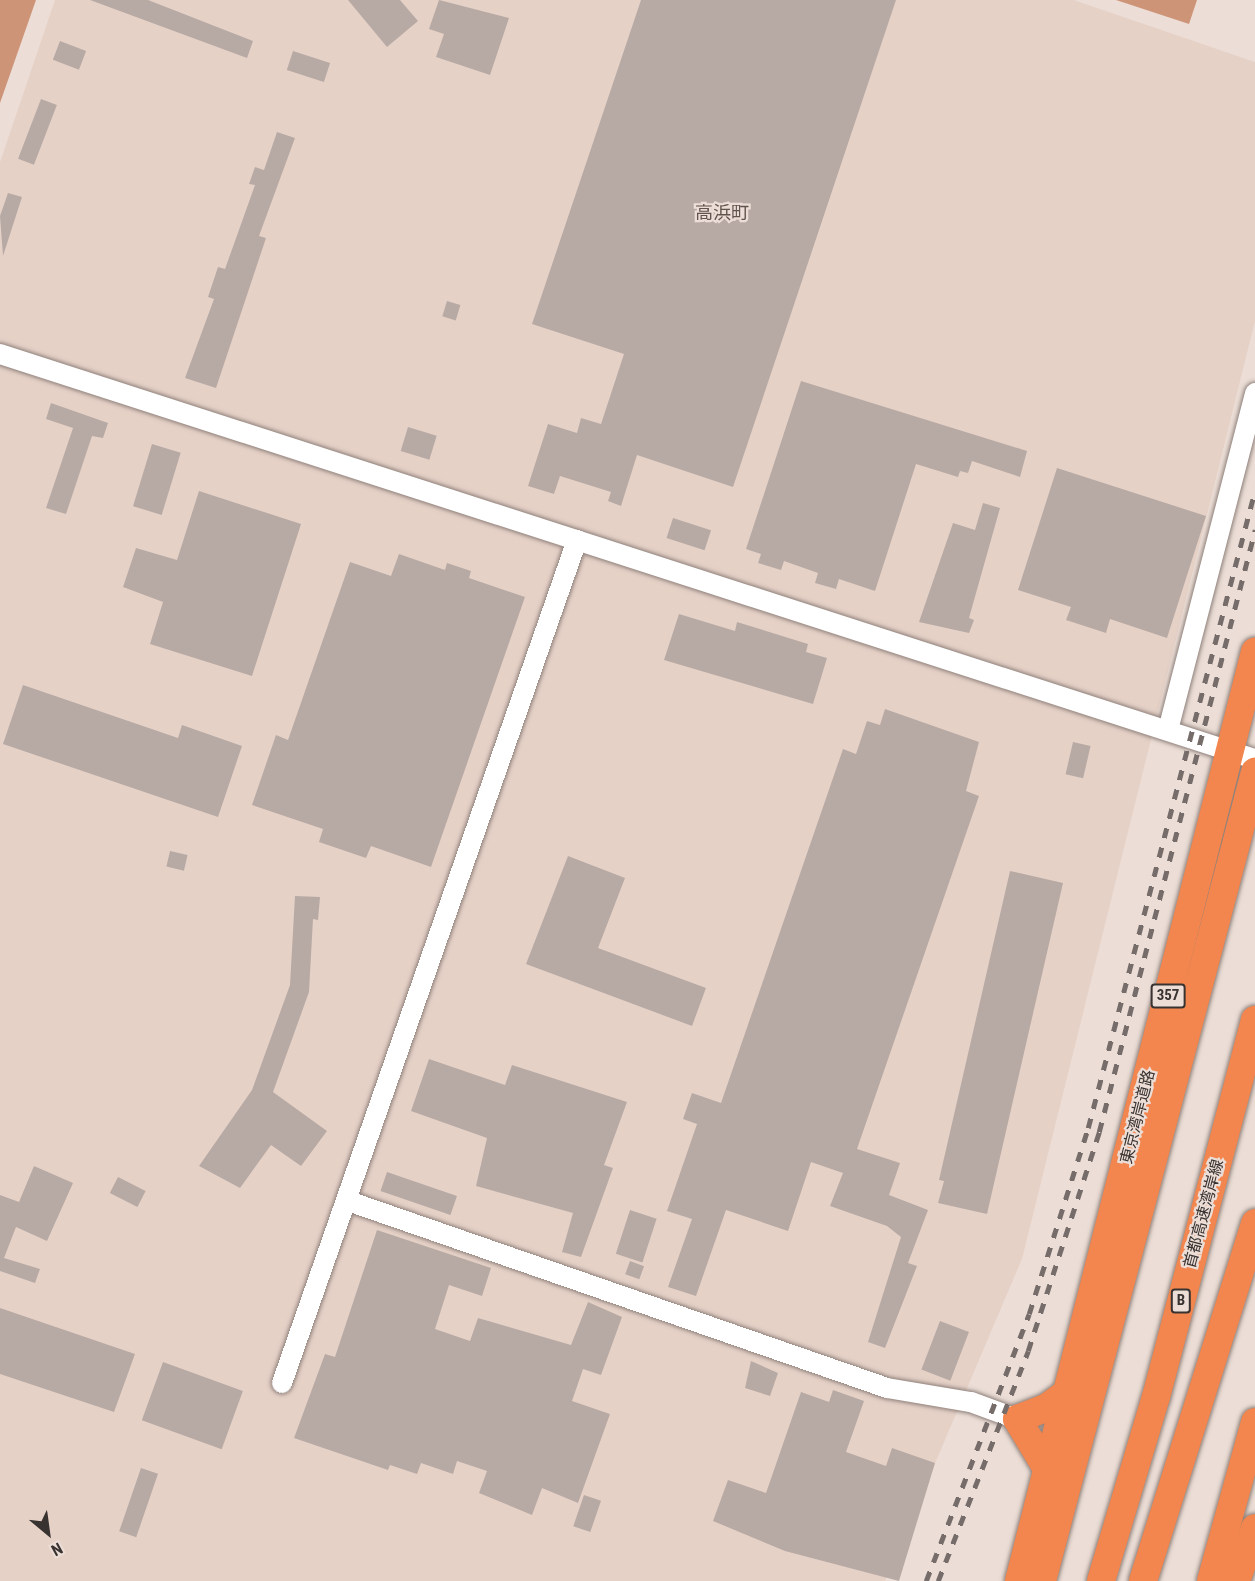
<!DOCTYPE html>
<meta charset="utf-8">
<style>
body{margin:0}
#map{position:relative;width:1255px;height:1581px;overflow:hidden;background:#ecded7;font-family:"Roboto Condensed","Noto Sans JP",sans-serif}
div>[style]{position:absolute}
.built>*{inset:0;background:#e6d1c7}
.water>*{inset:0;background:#ce9478}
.building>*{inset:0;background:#b7aaa4;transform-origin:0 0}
.roads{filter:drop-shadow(0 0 2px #8e817b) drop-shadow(0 0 2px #8e817b)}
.minor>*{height:20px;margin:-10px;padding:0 10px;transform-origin:10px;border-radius:10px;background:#fff}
.highway>*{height:28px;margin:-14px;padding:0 14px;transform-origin:14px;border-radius:14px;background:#f3864e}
.rail>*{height:4.5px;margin-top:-2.25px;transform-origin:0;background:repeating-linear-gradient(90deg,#766d6a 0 10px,transparent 0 20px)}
span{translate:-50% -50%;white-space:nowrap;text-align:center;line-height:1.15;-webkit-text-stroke:4.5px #ecded7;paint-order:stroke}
.shield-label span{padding:2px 4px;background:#ecded7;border:2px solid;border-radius:4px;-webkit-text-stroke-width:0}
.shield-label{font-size:15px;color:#383230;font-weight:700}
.street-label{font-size:16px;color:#383230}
.neighbourhood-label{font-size:18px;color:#5f534d}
.north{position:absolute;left:18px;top:1503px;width:60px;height:60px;-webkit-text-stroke:4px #ecded7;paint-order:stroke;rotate:151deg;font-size:16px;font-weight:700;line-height:24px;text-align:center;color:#383230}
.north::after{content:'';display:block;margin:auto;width:21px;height:27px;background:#383230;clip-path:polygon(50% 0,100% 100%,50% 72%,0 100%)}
</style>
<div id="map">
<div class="built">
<div style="clip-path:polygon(55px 0,1074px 0,1255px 62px,1255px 321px,1022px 1259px,885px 1581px,0 1581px,0 162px)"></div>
</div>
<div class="water">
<div style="clip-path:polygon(0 0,36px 0,0 103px)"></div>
<div style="clip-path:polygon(1116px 0,1197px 0,1189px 24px)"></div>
</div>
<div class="building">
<div style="clip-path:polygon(90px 0,148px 0,253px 41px,247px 58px)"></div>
<div style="clip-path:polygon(348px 0,400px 0,418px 21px,387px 47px)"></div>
<div style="clip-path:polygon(439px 0,509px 18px,490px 75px,436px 57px,444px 34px,429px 29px)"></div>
<div style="clip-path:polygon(641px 0,896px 0,733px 487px,637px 455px,621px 506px,608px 501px,611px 492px,560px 476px,554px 494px,528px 486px,548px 424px,577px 433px,581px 418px,601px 424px,624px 354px,532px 324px)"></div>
<div style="left:60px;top:41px;width:28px;height:20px;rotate:21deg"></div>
<div style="left:293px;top:51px;width:39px;height:20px;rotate:18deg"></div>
<div style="left:41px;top:99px;width:17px;height:64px;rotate:21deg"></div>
<div style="clip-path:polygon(277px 132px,295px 138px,259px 236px,266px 238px,216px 388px,185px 378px,214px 299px,208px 297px,218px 267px,225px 269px,255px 185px,249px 184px,255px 167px,264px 170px)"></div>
<div style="clip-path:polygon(8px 193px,22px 197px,3px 256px,0 216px)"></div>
<div style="left:447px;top:301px;width:14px;height:16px;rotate:17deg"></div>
<div style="clip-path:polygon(801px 381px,1027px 451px,1020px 477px,972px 461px,968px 473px,960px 471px,958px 477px,916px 464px,875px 591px,839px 579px,836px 589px,815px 583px,818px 573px,784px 561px,781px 570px,758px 563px,761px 554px,746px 549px)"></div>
<div style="clip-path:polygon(51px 403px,108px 423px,103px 438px,92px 436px,66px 514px,46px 508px,73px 428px,46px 419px)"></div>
<div style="left:408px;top:427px;width:30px;height:25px;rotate:17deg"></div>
<div style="left:152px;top:444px;width:30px;height:65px;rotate:17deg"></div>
<div style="clip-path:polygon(1057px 468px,1206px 516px,1167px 638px,1110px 619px,1106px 633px,1066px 620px,1071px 607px,1018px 590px)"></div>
<div style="clip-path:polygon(199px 491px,301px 524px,252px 676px,150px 644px,163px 602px,123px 587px,136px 548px,177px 560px)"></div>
<div style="clip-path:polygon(983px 503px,1000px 508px,969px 618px,974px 620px,969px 633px,919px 622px,953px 523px,975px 530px)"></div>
<div style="left:673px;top:518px;width:40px;height:21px;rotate:18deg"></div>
<div style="clip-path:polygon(399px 554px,445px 570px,447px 563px,471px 571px,469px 578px,525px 597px,431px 867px,371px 846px,366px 858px,319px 842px,323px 829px,252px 805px,276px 735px,288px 740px,350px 562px,391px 576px)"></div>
<div style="clip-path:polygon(679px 614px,735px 631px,737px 622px,808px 644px,806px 652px,827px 658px,813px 704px,664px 660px)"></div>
<div style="clip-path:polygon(23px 685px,178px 738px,182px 725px,242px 746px,218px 817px,3px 744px)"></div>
<div style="clip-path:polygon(885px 709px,979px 742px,966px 791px,979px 796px,857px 1149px,900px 1163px,889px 1195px,928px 1210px,908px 1263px,917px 1266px,885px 1348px,868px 1342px,901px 1237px,887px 1226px,830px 1206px,843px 1173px,811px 1162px,788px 1231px,726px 1210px,696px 1296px,668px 1287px,692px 1219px,667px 1211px,697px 1124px,683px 1119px,692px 1093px,721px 1103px,843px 749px,856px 754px,867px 721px,880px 725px)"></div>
<div style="left:1073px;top:742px;width:18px;height:33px;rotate:13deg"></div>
<div style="left:170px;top:851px;width:18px;height:16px;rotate:13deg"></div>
<div style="clip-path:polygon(568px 856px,625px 878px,598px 948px,706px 988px,692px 1026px,526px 964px)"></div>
<div style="clip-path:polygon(1010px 871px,1063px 883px,987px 1214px,938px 1203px,944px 1181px,939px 1180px)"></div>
<div style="clip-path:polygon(295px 896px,320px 897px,318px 920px,313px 919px,309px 992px,273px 1092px,327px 1131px,301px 1166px,271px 1145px,240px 1188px,199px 1166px,252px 1090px,290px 985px)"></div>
<div style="clip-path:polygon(429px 1059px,505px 1085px,512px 1065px,627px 1102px,604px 1165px,613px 1168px,581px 1257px,562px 1252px,573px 1213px,476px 1186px,487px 1138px,411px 1111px)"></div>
<div style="clip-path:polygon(34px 1166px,73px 1183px,47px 1241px,16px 1227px,4px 1258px,40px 1269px,35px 1283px,0 1271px,0 1195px,19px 1202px)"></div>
<div style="left:387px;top:1172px;width:74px;height:20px;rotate:19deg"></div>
<div style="left:118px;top:1177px;width:31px;height:18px;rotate:27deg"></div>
<div style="left:630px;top:1210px;width:28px;height:46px;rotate:18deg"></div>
<div style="clip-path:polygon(377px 1230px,491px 1268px,482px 1296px,449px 1285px,435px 1329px,470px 1341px,478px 1318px,571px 1345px,588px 1302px,622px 1317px,601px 1375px,583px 1369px,572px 1401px,610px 1414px,578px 1503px,542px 1488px,532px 1515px,479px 1493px,487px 1471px,457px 1461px,453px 1474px,421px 1463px,417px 1474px,390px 1465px,388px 1470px,294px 1438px,325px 1354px,335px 1357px)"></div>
<div style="left:630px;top:1261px;width:15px;height:14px;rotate:20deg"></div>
<div style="clip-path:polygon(0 1308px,135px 1354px,114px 1412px,0 1374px)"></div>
<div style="left:940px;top:1321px;width:31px;height:52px;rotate:21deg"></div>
<div style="clip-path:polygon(751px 1361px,778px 1373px,770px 1396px,745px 1388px)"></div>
<div style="left:163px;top:1362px;width:85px;height:62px;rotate:20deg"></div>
<div style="clip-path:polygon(833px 1390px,864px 1401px,846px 1452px,886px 1466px,892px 1448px,935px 1463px,899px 1581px,785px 1551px,713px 1521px,728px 1480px,766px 1493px,801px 1392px,829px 1402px)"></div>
<div style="left:141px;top:1468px;width:18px;height:67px;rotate:19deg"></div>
<div style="left:584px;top:1495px;width:18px;height:33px;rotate:19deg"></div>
</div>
<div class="roads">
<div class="minor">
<div style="left:0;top:354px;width:1319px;rotate:17.89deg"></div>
<div style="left:1168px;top:730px;width:348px;rotate:-75.5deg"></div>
<div style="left:348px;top:1201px;width:571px;rotate:19.13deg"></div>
<div style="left:887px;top:1388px;width:85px;rotate:9.5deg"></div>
<div style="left:971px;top:1402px;width:49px;rotate:20.3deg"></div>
<div style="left:282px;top:1383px;width:893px;rotate:-70.71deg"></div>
</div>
<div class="highway">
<div style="left:1046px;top:1467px;width:56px;rotate:-121.1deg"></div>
<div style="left:1017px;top:1419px;width:31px;rotate:-21deg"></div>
<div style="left:1046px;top:1408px;width:22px;rotate:-36deg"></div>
<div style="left:1019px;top:1581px;width:959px;rotate:-75.75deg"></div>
<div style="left:1042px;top:1581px;width:837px;rotate:-75.25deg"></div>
<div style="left:1101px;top:1581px;width:192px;rotate:-73.4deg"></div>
<div style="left:1156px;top:1397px;width:390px;rotate:-75.3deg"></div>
<div style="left:1143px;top:1581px;width:375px;rotate:-72.6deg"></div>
<div style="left:1211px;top:1581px;width:165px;rotate:-74.5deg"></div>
<div style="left:1236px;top:1581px;width:56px;rotate:-70.3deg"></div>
</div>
</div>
<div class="rail">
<div style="left:926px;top:1581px;width:286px;rotate:-68.9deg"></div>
<div style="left:1029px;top:1314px;width:195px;rotate:-72.4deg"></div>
<div style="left:1088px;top:1128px;width:659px;rotate:-75.33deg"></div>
<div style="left:938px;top:1581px;width:247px;rotate:-68.6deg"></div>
<div style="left:1028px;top:1351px;width:230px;rotate:-72deg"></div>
<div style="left:1099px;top:1132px;width:622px;rotate:-75.47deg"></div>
</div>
<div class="shield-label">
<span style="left:1168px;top:996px">357</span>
<span style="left:1181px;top:1301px">B</span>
</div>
<div class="street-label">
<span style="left:1138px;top:1117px;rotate:-76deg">東京湾岸道路</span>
<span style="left:1204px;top:1214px;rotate:-75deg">首都高速湾岸線</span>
</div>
<div class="neighbourhood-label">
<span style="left:722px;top:213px">高浜町</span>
</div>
<div class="north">N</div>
</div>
